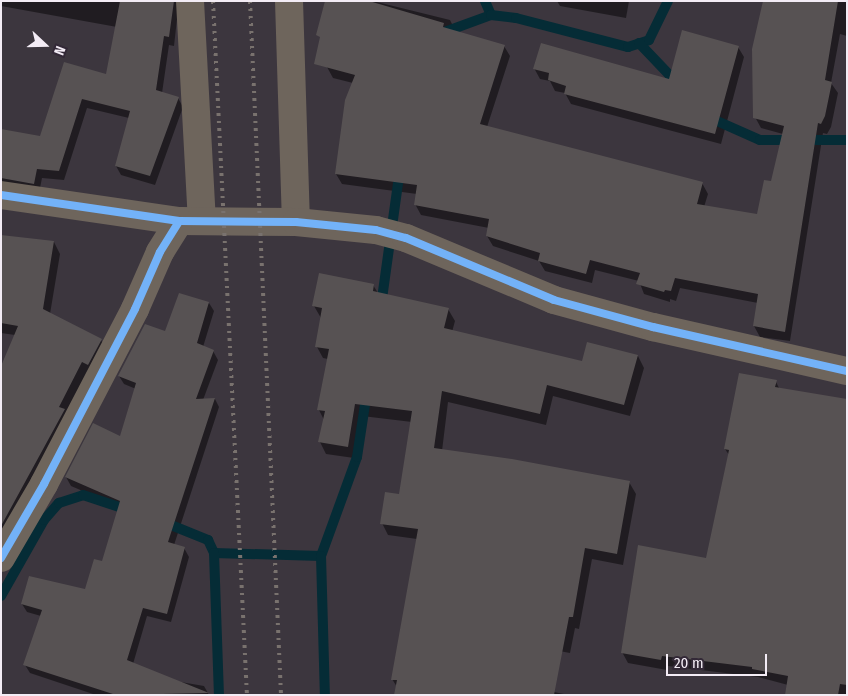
<!DOCTYPE html>
<style>
body{margin:0}
#map{position:relative;width:848px;height:696px;overflow:hidden;background:#3c363e;font-family:"Fira Sans Condensed",sans-serif}
div>[style]{position:absolute}
.shadow>*{inset:0;background:#0007}
.stream>*{height:10px;margin:-5px;padding:0 5px;transform-origin:5px;border-radius:5px;background:#052c36}
.building>*{inset:0;background:#575253}
.street>*{height:28px;margin:-14px;padding:0 14px;transform-origin:14px;border-radius:14px;background:#6e655c}
.rail>*{height:4px;margin-top:-2px;transform-origin:0;background:repeating-linear-gradient(90deg,#79726e 0 2.5px,transparent 0 7.5px)}
.cycleway>*{height:8px;margin:-4px;padding:0 4px;transform-origin:4px;border-radius:4px;background:#73b2f8}
span{translate:-50% -50%;white-space:nowrap;text-align:center;line-height:1.15;-webkit-text-stroke:4.5px #332937;paint-order:stroke}
.frame{position:absolute;inset:0;border:2px solid #f3ecf5;pointer-events:none}
.north{position:absolute;left:20px;top:20px;width:50px;height:50px;-webkit-text-stroke:4px #332937;paint-order:stroke;rotate:111deg;font-size:14px;font-weight:700;line-height:20px;text-align:center;color:#f3ecf5}
.north::after{content:'';display:block;margin:auto;width:18px;height:22px;background:#f3ecf5;clip-path:polygon(50% 0,100% 100%,50% 72%,0 100%)}
.scale{position:absolute;left:666px;top:654px;width:101px;height:22px;box-sizing:border-box;border:2px solid #f3ecf5;border-top:0;padding-left:6px;font-size:15px;line-height:18px;white-space:nowrap;color:#f3ecf5;-webkit-text-stroke:4px #332937;paint-order:stroke}
</style>
<div id="map">
<div class="shadow">
<div style="clip-path:polygon(1px 1px,179px 1px,174px 46px,169px 45px,162px 93px,178px 98px,183px 107px,155px 185px,121px 175px,116px 166px,129px 118px,87px 108px,64px 180px,42px 178px,39px 193px,1px 186px,1px 131px,41px 137px,65px 63px,107px 76px,117px 27px,1px 6px)"></div>
<div style="clip-path:polygon(373px 1px,450px 20px,456px 32px,504px 46px,510px 56px,487px 127px,702px 183px,708px 194px,704px 207px,758px 215px,772px 182px,783px 134px,761px 128px,755px 117px,764px 1px,847px 1px,847px 36px,840px 34px,831px 83px,838px 93px,831px 127px,827px 134px,823px 133px,790px 341px,760px 337px,754px 326px,758px 303px,680px 288px,676px 301px,670px 299px,670px 302px,644px 294px,639px 281px,595px 270px,592px 283px,545px 271px,539px 261px,493px 246px,487px 236px,489px 228px,421px 215px,415px 204px,417px 194px,342px 184px,336px 174px,353px 83px,333px 78px,327px 67px)"></div>
<div style="clip-path:polygon(557px 1px,629px 1px,626px 18px,560px 6px)"></div>
<div style="clip-path:polygon(738px 47px,744px 57px,721px 144px,571px 104px,565px 93px,555px 91px,550px 81px,540px 79px,534px 68px,670px 81px)"></div>
<div style="clip-path:polygon(1px 236px,54px 242px,60px 254px,50px 314px,101px 340px,107px 352px,1px 548px,1px 369px,15px 335px,1px 333px)"></div>
<div style="clip-path:polygon(373px 285px,378px 293px,448px 309px,455px 321px,452px 332px,583px 362px,638px 356px,644px 368px,630px 416px,553px 396px,546px 425px,448px 402px,442px 451px,629px 482px,636px 494px,623px 565px,592px 559px,579px 629px,575px 628px,570px 653px,489px 638px,482px 678px,569px 695px,396px 695px,397px 687px,392px 679px,417px 539px,388px 535px,382px 523px,400px 496px,412px 422px,362px 416px,354px 458px,326px 454px,320px 442px,324px 420px,319px 410px,328px 359px,323px 358px,317px 347px,321px 318px,314px 306px)"></div>
<div style="clip-path:polygon(209px 303px,214px 311px,203px 347px,213px 351px,218px 360px,203px 400px,215px 399px,219px 407px,174px 545px,184px 548px,189px 557px,171px 622px,147px 616px,133px 664px,175px 681px,204px 686px,209px 695px,96px 695px,30px 673px,25px 665px,41px 616px,27px 612px,22px 604px,86px 591px,103px 562px,120px 507px,71px 486px,66px 477px,121px 438px,136px 389px,124px 384px,119px 376px,166px 333px)"></div>
<div style="clip-path:polygon(776px 382px,780px 390px,847px 401px,847px 695px,786px 695px,788px 685px,758px 677px,668px 666px,667px 670px,628px 663px,622px 652px,707px 559px,729px 455px,725px 449px)"></div>
</div>
<div class="stream">
<div style="left:485px;top:1px;width:15px;rotate:67deg"></div>
<div style="left:439px;top:34px;width:55px;rotate:-20.1deg"></div>
<div style="left:491px;top:15px;width:25px;rotate:7deg"></div>
<div style="left:516px;top:18px;width:116px;rotate:14.5deg"></div>
<div style="left:628px;top:47px;width:22px;rotate:-18deg"></div>
<div style="left:649px;top:40px;width:43px;rotate:-64deg"></div>
<div style="left:639px;top:43px;width:57px;rotate:46.4deg"></div>
<div style="left:708px;top:117px;width:57px;rotate:23.9deg"></div>
<div style="left:760px;top:140px;width:87px"></div>
<div style="left:381px;top:306px;width:138px;rotate:-82.1deg"></div>
<div style="left:161px;top:521px;width:51px;rotate:22deg"></div>
<div style="left:208px;top:540px;width:14px;rotate:65deg"></div>
<div style="left:214px;top:553px;width:107px;rotate:1.6deg"></div>
<div style="left:321px;top:556px;width:105px;rotate:-70deg"></div>
<div style="left:357px;top:457px;width:66px;rotate:-81.3deg"></div>
<div style="left:214px;top:553px;width:142px;rotate:88deg"></div>
<div style="left:321px;top:556px;width:139px;rotate:88.4deg"></div>
<div style="left:1px;top:596px;width:87px;rotate:-60.5deg"></div>
<div style="left:44px;top:520px;width:23px;rotate:-49deg"></div>
<div style="left:59px;top:503px;width:25px;rotate:-18deg"></div>
<div style="left:83px;top:495px;width:51px;rotate:18.4deg"></div>
</div>
<div class="building">
<div style="clip-path:polygon(120px 1px,174px 1px,169px 37px,164px 36px,156px 90px,179px 97px,150px 176px,115px 166px,130px 111px,82px 99px,59px 171px,37px 169px,34px 184px,1px 178px,1px 129px,40px 136px,64px 62px,106px 74px)"></div>
<div style="clip-path:polygon(325px 1px,369px 1px,444px 23px,443px 27px,505px 45px,480px 124px,703px 182px,697px 204px,757px 214px,764px 180px,771px 181px,784px 126px,753px 118px,752px 49px,763px 1px,838px 1px,825px 80px,832px 82px,825px 116px,821px 124px,818px 123px,785px 332px,753px 326px,758px 294px,675px 278px,671px 291px,665px 290px,664px 292px,636px 284px,640px 273px,590px 260px,586px 274px,538px 261px,540px 253px,486px 236px,489px 219px,414px 205px,417px 185px,335px 174px,345px 100px,355px 75px,314px 64px,320px 37px,316px 35px)"></div>
<div style="clip-path:polygon(682px 30px,739px 46px,715px 134px,564px 94px,566px 86px,548px 80px,549px 73px,533px 69px,541px 43px,669px 79px)"></div>
<div style="clip-path:polygon(1px 235px,54px 241px,43px 309px,102px 339px,88px 365px,82px 362px,59px 407px,65px 409px,1px 526px,1px 366px,18px 326px,1px 323px)"></div>
<div style="clip-path:polygon(319px 273px,374px 284px,373px 291px,449px 308px,444px 328px,582px 361px,587px 342px,638px 355px,624px 405px,547px 385px,540px 414px,442px 391px,434px 448px,512px 459px,630px 481px,617px 554px,585px 548px,573px 617px,569px 617px,554px 695px,394px 695px,397px 680px,391px 680px,418px 529px,380px 524px,385px 492px,399px 494px,412px 411px,355px 404px,348px 447px,318px 442px,325px 411px,317px 410px,329px 349px,315px 347px,322px 308px,312px 306px)"></div>
<div style="clip-path:polygon(179px 293px,209px 302px,197px 343px,214px 350px,196px 399px,215px 398px,168px 542px,185px 547px,167px 614px,143px 608px,127px 660px,209px 693px,116px 695px,23px 665px,42px 610px,21px 604px,29px 576px,85px 589px,94px 559px,102px 561px,120px 501px,65px 477px,93px 423px,120px 436px,136px 383px,118px 376px,145px 324px,165px 331px)"></div>
<div style="clip-path:polygon(739px 373px,777px 380px,775px 387px,847px 399px,847px 685px,840px 684px,838px 695px,785px 695px,788px 676px,752px 669px,752px 667px,662px 656px,661px 660px,621px 653px,638px 545px,706px 558px,729px 450px,724px 449px)"></div>
</div>
<div class="street">
<div style="left:190px;top:1px;width:220px;rotate:86.9deg"></div>
<div style="left:289px;top:1px;width:221px;rotate:88.2deg"></div>
<div style="left:1px;top:195px;width:180px;rotate:8.3deg"></div>
<div style="left:179px;top:221px;width:117px;rotate:0.5deg"></div>
<div style="left:296px;top:222px;width:80px;rotate:5.7deg"></div>
<div style="left:376px;top:230px;width:31px;rotate:15deg"></div>
<div style="left:406px;top:238px;width:160px;rotate:22.7deg"></div>
<div style="left:554px;top:300px;width:103px;rotate:15.3deg"></div>
<div style="left:653px;top:327px;width:199px;rotate:12.8deg"></div>
<div style="left:1px;top:558px;width:86px;rotate:-59.8deg"></div>
<div style="left:44px;top:484px;width:197px;rotate:-62.5deg"></div>
<div style="left:135px;top:309px;width:62px;rotate:-66.3deg"></div>
<div style="left:160px;top:252px;width:36px;rotate:-58deg"></div>
</div>
<div class="rail">
<div style="left:213px;top:1px;width:695px;rotate:87.2deg"></div>
<div style="left:250px;top:1px;width:695px;rotate:87.44deg"></div>
</div>
<div class="cycleway">
<div style="left:1px;top:195px;width:180px;rotate:8.3deg"></div>
<div style="left:179px;top:221px;width:117px;rotate:0.5deg"></div>
<div style="left:296px;top:222px;width:80px;rotate:5.7deg"></div>
<div style="left:376px;top:230px;width:31px;rotate:15deg"></div>
<div style="left:406px;top:238px;width:160px;rotate:22.7deg"></div>
<div style="left:554px;top:300px;width:103px;rotate:15.3deg"></div>
<div style="left:653px;top:327px;width:199px;rotate:12.8deg"></div>
<div style="left:1px;top:558px;width:86px;rotate:-59.8deg"></div>
<div style="left:44px;top:484px;width:197px;rotate:-62.5deg"></div>
<div style="left:135px;top:309px;width:62px;rotate:-66.3deg"></div>
<div style="left:160px;top:252px;width:36px;rotate:-58deg"></div>
</div>
<div class="frame"></div>
<div class="north">N</div>
<div class="scale">20 m</div>
</div>
